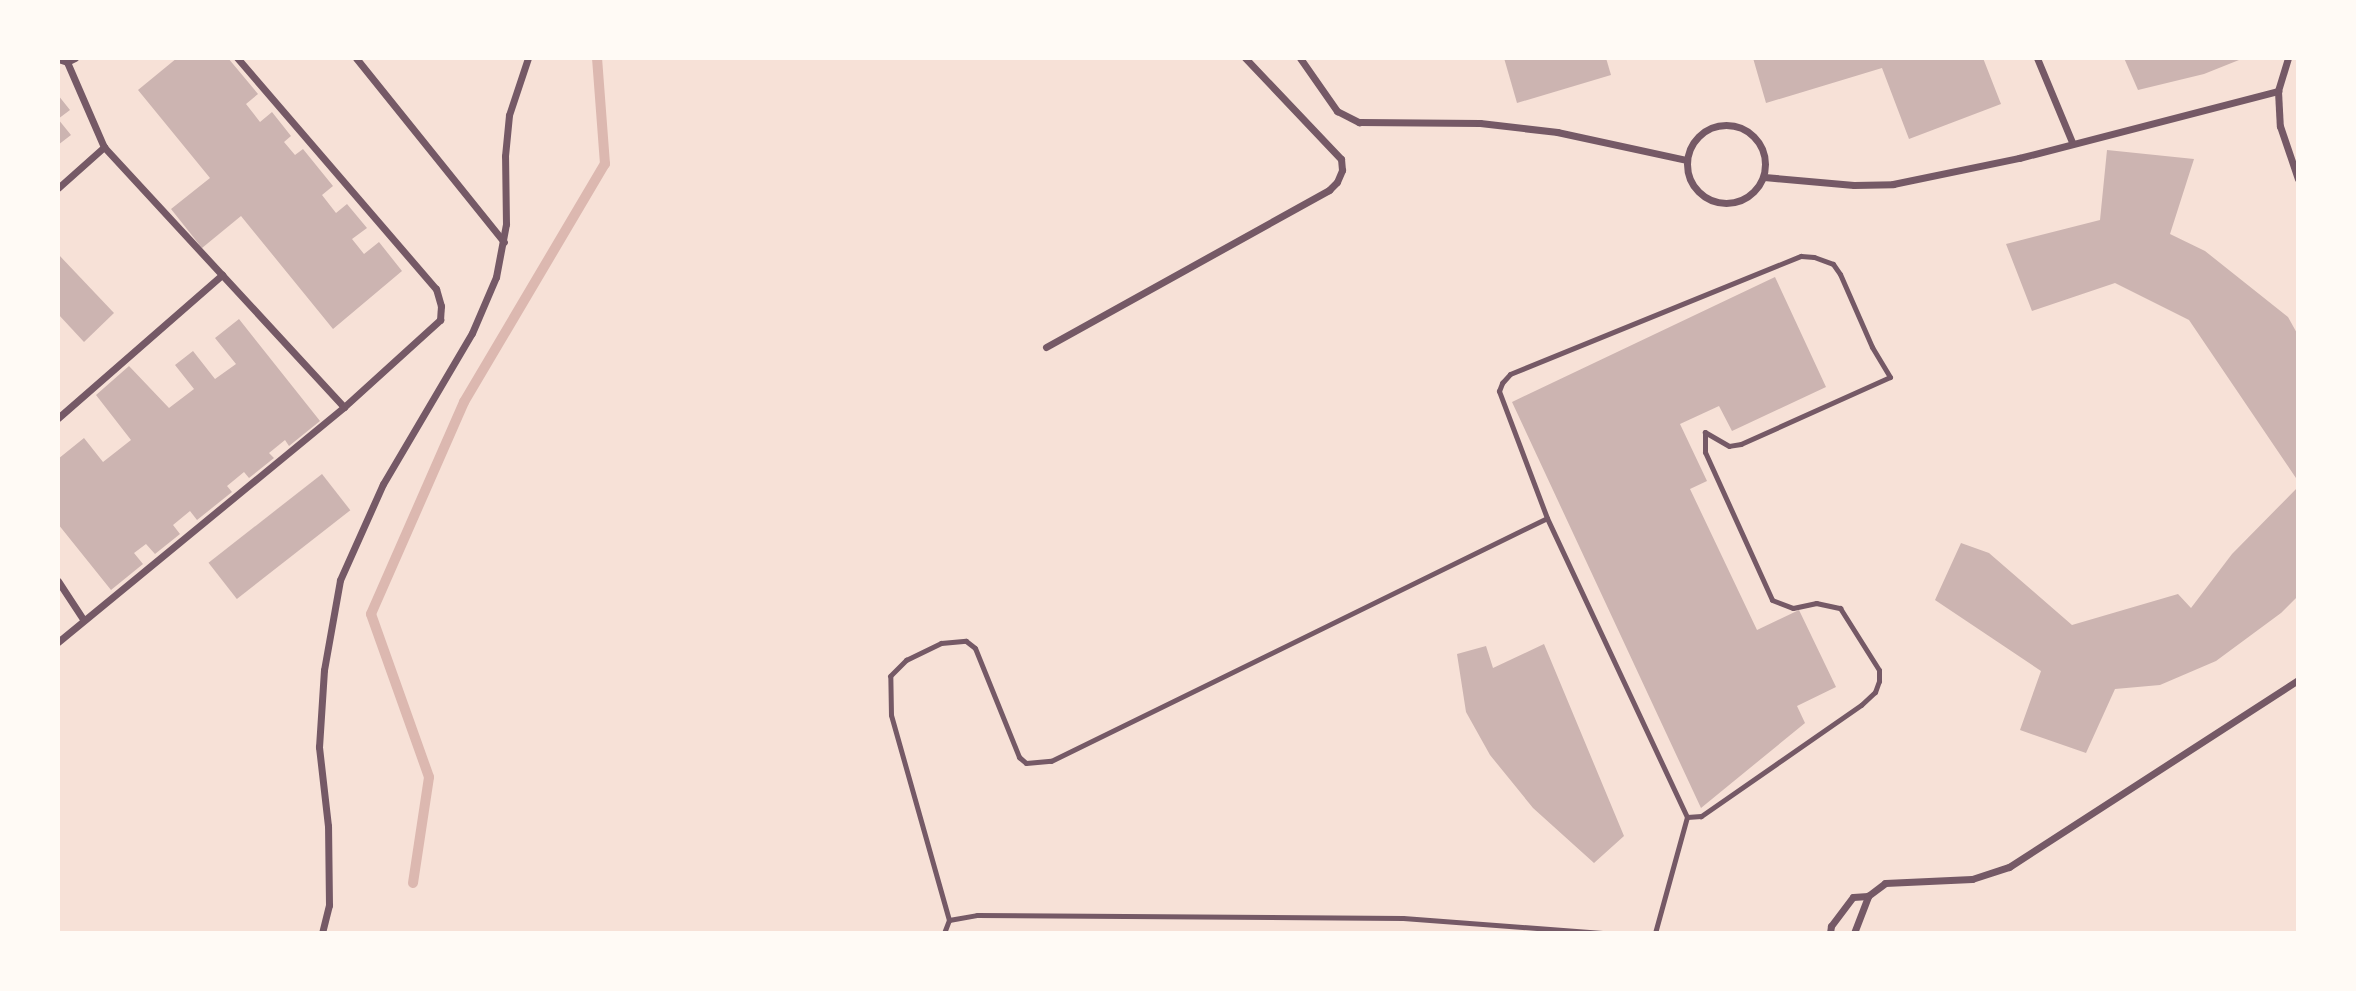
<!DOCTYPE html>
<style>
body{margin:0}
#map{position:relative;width:2356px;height:991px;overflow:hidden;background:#f7e1d7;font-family:Quicksand,sans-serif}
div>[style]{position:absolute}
.stream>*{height:10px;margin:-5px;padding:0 5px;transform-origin:5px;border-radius:5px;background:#dcb8b0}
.building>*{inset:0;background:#ccb4b1;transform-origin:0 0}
.service>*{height:5px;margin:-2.5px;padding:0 2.5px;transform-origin:2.5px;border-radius:2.5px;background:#755966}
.minor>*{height:7px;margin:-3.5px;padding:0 3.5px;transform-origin:3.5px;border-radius:3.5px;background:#755966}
.minor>.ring{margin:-3.5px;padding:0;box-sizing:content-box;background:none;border:7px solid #755966;border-radius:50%}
span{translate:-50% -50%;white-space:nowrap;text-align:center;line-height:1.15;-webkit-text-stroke:7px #fffaf5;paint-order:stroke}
.frame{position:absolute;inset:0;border:60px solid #fffaf5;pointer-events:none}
</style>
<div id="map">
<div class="stream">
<div style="left:413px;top:883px;width:107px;rotate:-81.4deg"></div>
<div style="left:429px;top:777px;width:173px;rotate:-109.6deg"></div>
<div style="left:371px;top:614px;width:232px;rotate:-66.3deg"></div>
<div style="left:464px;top:402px;width:277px;rotate:-59.4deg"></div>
<div style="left:605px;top:164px;width:106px;rotate:-94.3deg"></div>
</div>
<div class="building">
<div style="clip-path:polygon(177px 58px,228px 58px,258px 94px,246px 104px,260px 122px,272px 112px,291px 136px,284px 142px,295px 155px,303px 149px,333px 186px,322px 195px,336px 213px,347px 204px,367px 228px,352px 239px,364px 254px,379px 242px,402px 271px,333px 329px,241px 216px,202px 248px,171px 209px,210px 178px,138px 90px)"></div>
<div style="clip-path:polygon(1504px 58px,1606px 58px,1611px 75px,1517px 103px)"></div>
<div style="clip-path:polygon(1753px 58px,1983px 58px,2001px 104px,1909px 139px,1882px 68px,1766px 103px)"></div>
<div style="clip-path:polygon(2124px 58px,2244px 58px,2204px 74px,2138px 90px)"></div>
<div style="clip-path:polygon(58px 95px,70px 110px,58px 119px,71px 135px,58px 145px)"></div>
<div style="clip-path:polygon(2107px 150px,2194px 159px,2170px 234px,2205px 251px,2288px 317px,2298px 335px,2298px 481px,2189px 320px,2115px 283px,2032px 311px,2006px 244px,2100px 220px)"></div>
<div style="clip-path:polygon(58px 254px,114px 313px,84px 342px,58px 314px)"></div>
<div style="clip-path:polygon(1775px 277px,1826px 387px,1732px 431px,1719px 406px,1680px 424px,1707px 481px,1690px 489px,1757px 630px,1799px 610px,1836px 687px,1797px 706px,1805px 723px,1701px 808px,1512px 402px)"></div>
<div style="clip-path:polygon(239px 319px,320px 421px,289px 446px,285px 440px,269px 453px,274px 458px,249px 478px,244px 472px,227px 486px,232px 492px,197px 520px,190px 511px,173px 525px,180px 534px,155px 554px,146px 544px,134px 553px,143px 564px,111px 590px,58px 524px,58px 459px,84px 438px,103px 462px,131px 440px,96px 395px,129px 366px,169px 408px,194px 389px,175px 365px,193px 351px,215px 379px,236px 364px,215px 338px)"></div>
<div style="left:322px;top:474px;width:46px;height:144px;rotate:52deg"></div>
<div style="clip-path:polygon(2298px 487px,2298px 596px,2281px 613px,2216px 661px,2160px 685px,2115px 689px,2086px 753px,2020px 730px,2041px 671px,1935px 600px,1961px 543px,1989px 553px,2072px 625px,2178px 594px,2191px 608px,2232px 554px)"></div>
<div style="clip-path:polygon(1544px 644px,1624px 836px,1594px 863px,1533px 808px,1490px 755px,1466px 712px,1457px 654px,1486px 646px,1493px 668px)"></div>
</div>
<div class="service">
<div style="left:949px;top:920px;width:28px;rotate:-10deg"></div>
<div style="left:977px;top:915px;width:426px;rotate:0.4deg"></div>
<div style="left:1403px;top:918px;width:200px;rotate:4.3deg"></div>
<div style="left:944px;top:933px;width:14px;rotate:-69deg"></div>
<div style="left:949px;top:920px;width:213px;rotate:-105.8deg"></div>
<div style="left:891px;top:715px;width:39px;rotate:-91deg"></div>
<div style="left:890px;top:676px;width:23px;rotate:-45deg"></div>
<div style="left:906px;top:660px;width:39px;rotate:-26deg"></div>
<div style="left:941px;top:643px;width:25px;rotate:-5deg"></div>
<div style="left:966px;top:641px;width:11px;rotate:38deg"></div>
<div style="left:975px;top:648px;width:118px;rotate:68deg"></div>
<div style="left:1019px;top:757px;width:9px;rotate:41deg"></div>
<div style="left:1026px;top:763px;width:25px;rotate:-5deg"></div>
<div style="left:1051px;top:761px;width:552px;rotate:-26.1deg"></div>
<div style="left:1655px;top:933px;width:120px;rotate:-74.6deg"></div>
<div style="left:1687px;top:817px;width:330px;rotate:-115.1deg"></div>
<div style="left:1547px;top:518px;width:136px;rotate:-110.7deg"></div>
<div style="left:1499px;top:391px;width:9px;rotate:-69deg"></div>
<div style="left:1502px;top:383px;width:12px;rotate:-48deg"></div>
<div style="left:1510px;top:374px;width:314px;rotate:-22.1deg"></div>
<div style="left:1801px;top:256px;width:13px;rotate:4deg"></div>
<div style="left:1814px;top:257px;width:20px;rotate:20deg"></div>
<div style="left:1833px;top:264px;width:12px;rotate:55deg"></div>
<div style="left:1840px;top:274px;width:80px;rotate:66.3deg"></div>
<div style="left:1872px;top:347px;width:35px;rotate:59deg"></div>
<div style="left:1890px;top:377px;width:163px;rotate:155.8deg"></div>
<div style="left:1741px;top:444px;width:12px;rotate:171deg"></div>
<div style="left:1729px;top:446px;width:28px;rotate:-150deg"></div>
<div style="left:1705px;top:432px;width:20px;rotate:90deg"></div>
<div style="left:1705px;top:452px;width:162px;rotate:65.6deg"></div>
<div style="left:1772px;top:600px;width:22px;rotate:21deg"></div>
<div style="left:1793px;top:608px;width:24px;rotate:-12deg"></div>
<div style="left:1816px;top:603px;width:25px;rotate:12deg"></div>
<div style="left:1840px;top:608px;width:73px;rotate:57.8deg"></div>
<div style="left:1879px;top:670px;width:11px;rotate:90deg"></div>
<div style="left:1879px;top:681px;width:12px;rotate:110deg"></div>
<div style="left:1875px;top:692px;width:19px;rotate:137deg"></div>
<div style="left:1861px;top:705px;width:195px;rotate:145.2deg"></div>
<div style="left:1701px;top:816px;width:14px;rotate:176deg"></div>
</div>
<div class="minor">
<div style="left:356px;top:58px;width:236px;rotate:51.2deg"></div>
<div style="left:1300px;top:58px;width:65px;rotate:55.1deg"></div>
<div style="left:1337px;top:111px;width:25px;rotate:27deg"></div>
<div style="left:1359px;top:122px;width:121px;rotate:0.5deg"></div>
<div style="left:1480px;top:123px;width:78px;rotate:6.7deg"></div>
<div style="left:1557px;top:132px;width:133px;rotate:12.2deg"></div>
<div style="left:2037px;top:58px;width:91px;rotate:67.4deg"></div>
<div style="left:2288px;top:58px;width:34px;rotate:107deg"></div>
<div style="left:2278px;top:91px;width:35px;rotate:87deg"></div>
<div style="left:2280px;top:126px;width:56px;rotate:71.2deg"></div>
<div style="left:58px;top:59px;width:9px;rotate:18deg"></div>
<div style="left:67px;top:62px;width:9px;rotate:-27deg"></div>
<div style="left:67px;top:62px;width:93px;rotate:66.5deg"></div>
<div style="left:104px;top:147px;width:354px;rotate:47.3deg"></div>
<div class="ring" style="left:1687px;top:125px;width:71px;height:71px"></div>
<div style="left:1764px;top:177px;width:90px;rotate:5.1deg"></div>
<div style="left:1854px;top:185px;width:39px;rotate:-1deg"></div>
<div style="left:1893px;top:184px;width:129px;rotate:-11.7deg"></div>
<div style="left:2019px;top:158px;width:268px;rotate:-14.5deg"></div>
<div style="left:58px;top:188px;width:62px;rotate:-41.7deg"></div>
<div style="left:1046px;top:347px;width:324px;rotate:-29deg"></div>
<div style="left:1329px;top:190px;width:11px;rotate:-45deg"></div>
<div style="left:1337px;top:182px;width:13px;rotate:-67deg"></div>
<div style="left:1342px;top:170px;width:11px;rotate:-95deg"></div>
<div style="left:1341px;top:159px;width:139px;rotate:-133.5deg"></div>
<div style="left:58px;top:418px;width:218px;rotate:-41.1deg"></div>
<div style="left:58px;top:581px;width:45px;rotate:56.7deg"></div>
<div style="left:58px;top:642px;width:370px;rotate:-39.4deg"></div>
<div style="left:344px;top:407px;width:130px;rotate:-42.2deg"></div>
<div style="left:440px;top:320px;width:14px;rotate:-86deg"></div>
<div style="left:441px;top:306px;width:18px;rotate:-106deg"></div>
<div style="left:436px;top:289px;width:305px;rotate:-130.7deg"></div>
<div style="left:322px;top:933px;width:29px;rotate:-76deg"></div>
<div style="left:329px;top:905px;width:79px;rotate:-90.7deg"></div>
<div style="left:328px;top:826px;width:80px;rotate:-96.5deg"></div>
<div style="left:319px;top:747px;width:77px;rotate:-86.3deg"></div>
<div style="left:324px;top:670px;width:91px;rotate:-79.9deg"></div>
<div style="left:340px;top:580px;width:105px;rotate:-65.9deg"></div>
<div style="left:383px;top:484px;width:175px;rotate:-59.5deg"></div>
<div style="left:472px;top:333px;width:61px;rotate:-66.8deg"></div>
<div style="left:496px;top:277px;width:54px;rotate:-79.3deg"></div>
<div style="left:506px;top:224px;width:68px;rotate:-90.8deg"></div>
<div style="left:505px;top:156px;width:41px;rotate:-84.4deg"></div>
<div style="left:509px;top:115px;width:60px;rotate:-71.6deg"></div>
<div style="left:1830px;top:933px;width:7px;rotate:-82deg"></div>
<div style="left:1831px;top:926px;width:36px;rotate:-53deg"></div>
<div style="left:1853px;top:897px;width:15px;rotate:-4deg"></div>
<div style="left:1854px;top:933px;width:40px;rotate:-69deg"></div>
<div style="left:1868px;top:896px;width:21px;rotate:-37deg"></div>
<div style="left:1885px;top:883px;width:87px;rotate:-2.6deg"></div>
<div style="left:1972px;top:879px;width:39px;rotate:-18deg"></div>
<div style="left:2009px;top:867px;width:344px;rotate:-32.9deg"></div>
</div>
<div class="frame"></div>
</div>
